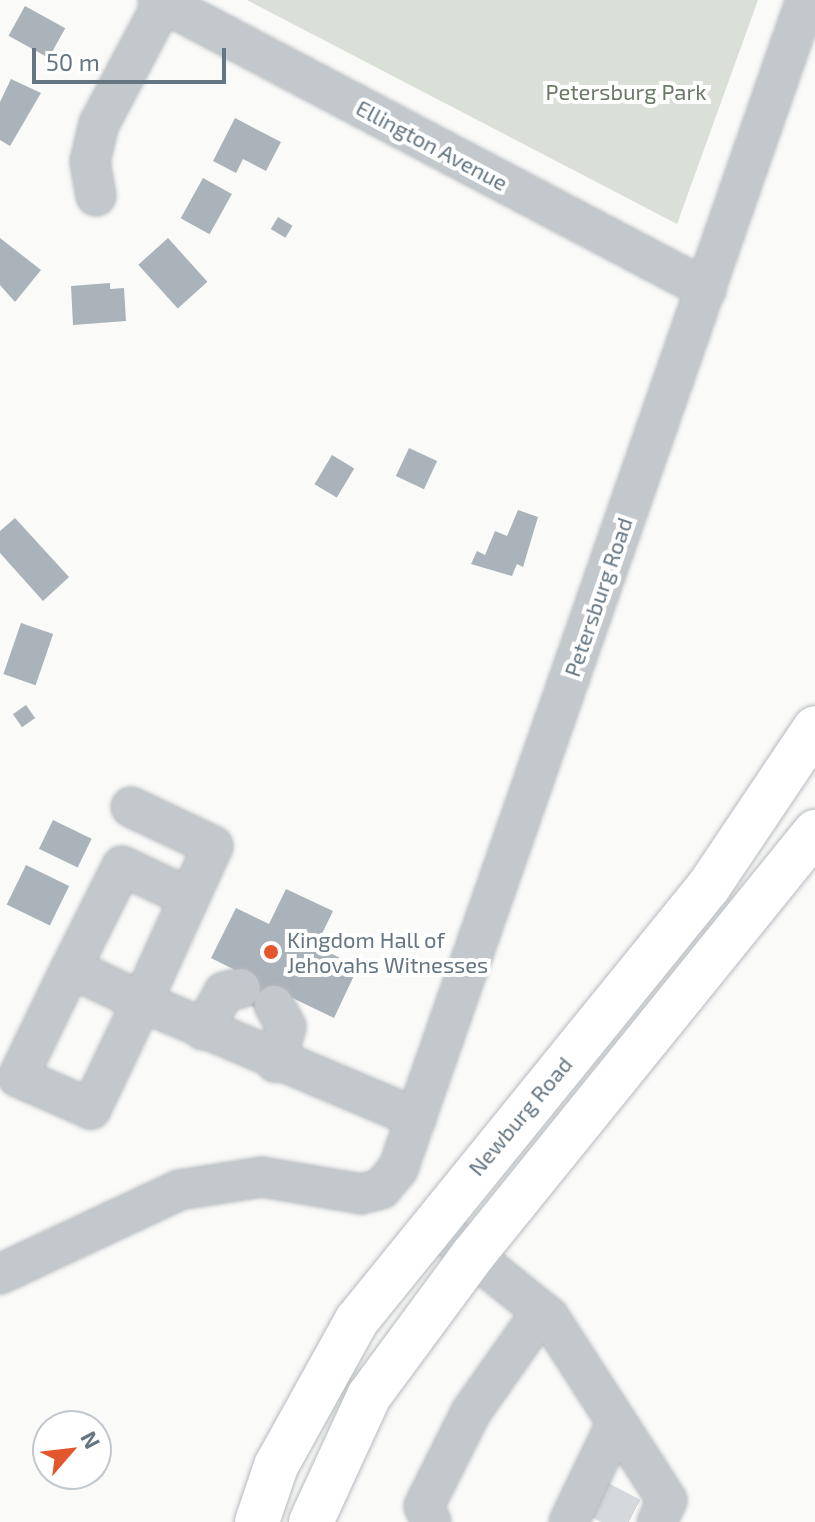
<!DOCTYPE html>
<style>
body{margin:0}
#map{position:relative;width:815px;height:1522px;overflow:hidden;background:#fafaf8;font-family:"Exo 2",sans-serif}
div>[style]{position:absolute}
.green>*{inset:0;background:#dadfd7}
.building>*{inset:0;background:#aab3b9;transform-origin:0 0}
.minor-tunnel>*{height:38px;margin-top:-19px;transform-origin:0;background:repeating-linear-gradient(90deg,#d5d9db 0 38px,transparent 0 57px)}
.roads{filter:drop-shadow(0 0 2px #b5babe) drop-shadow(0 0 2px #b5babe)}
.minor>*{height:38px;margin:-19px;padding:0 19px;transform-origin:19px;border-radius:19px;background:#c3c8cc}
.major>*{height:44px;margin:-22px;padding:0 22px;transform-origin:22px;border-radius:22px;background:#fff}
.dots>*{width:22px;height:22px;translate:-50% -50%;box-sizing:border-box;border:4px solid #fff;border-radius:50%}
span{translate:-50% -50%;white-space:nowrap;text-align:center;line-height:1.15;-webkit-text-stroke:8px #fff;paint-order:stroke}
.park-label{font-size:22px;color:#687a64}
.street-label{font-size:22px;color:#657683}
.poi-label{font-size:22px;color:#657683}
.left{translate:0 -50%;text-align:left}
.north{position:absolute;left:32px;top:1410px;width:80px;height:80px;box-sizing:border-box;background:#fff;border:2px solid #c1c8cd;border-radius:50%;rotate:62deg;font-size:22px;font-weight:700;line-height:32px;text-align:center;color:#657683}
.north::after{content:'';display:block;margin:auto;width:28px;height:36px;background:#e4572e;clip-path:polygon(50% 0,100% 100%,50% 72%,0 100%)}
.scale{position:absolute;left:32px;top:48px;width:194px;height:36px;box-sizing:border-box;border:4px solid #657683;border-top:0;padding-left:10px;font-size:24px;line-height:28px;white-space:nowrap;color:#657683;-webkit-text-stroke:6px #fff;paint-order:stroke}
</style>
<div id="map">
<div class="green">
<div style="clip-path:polygon(247px 0,758px 0,677px 224px)"></div>
</div>
<div class="building">
<div style="left:25px;top:6px;width:46px;height:34px;rotate:29deg"></div>
<div style="clip-path:polygon(11px 79px,41px 93px,10px 146px,0 140px,0 102px)"></div>
<div style="clip-path:polygon(235px 118px,281px 142px,266px 171px,243px 159px,236px 173px,213px 161px)"></div>
<div style="left:203px;top:178px;width:33px;height:46px;rotate:29deg"></div>
<div style="left:278px;top:217px;width:17px;height:14px;rotate:31deg"></div>
<div style="clip-path:polygon(0 238px,41px 270px,15px 302px,0 285px)"></div>
<div style="left:168px;top:238px;width:59px;height:40px;rotate:48deg"></div>
<div style="clip-path:polygon(110px 283px,110px 289px,124px 288px,126px 321px,73px 325px,71px 286px)"></div>
<div style="left:409px;top:448px;width:31px;height:31px;rotate:25deg"></div>
<div style="left:332px;top:455px;width:26px;height:34px;rotate:31deg"></div>
<div style="clip-path:polygon(518px 510px,538px 517px,523px 567px,517px 564px,512px 576px,471px 564px,477px 551px,485px 555px,495px 531px,507px 536px)"></div>
<div style="clip-path:polygon(15px 518px,69px 577px,43px 601px,0 553px,0 531px)"></div>
<div style="left:21px;top:623px;width:34px;height:54px;rotate:19deg"></div>
<div style="left:26px;top:705px;width:16px;height:16px;rotate:55deg"></div>
<div style="left:53px;top:820px;width:43px;height:32px;rotate:26deg"></div>
<div style="left:26px;top:865px;width:48px;height:44px;rotate:26deg"></div>
<div style="clip-path:polygon(286px 889px,333px 911px,316px 946px,358px 967px,334px 1018px,278px 991px,267px 1014px,242px 1001px,253px 979px,211px 958px,236px 908px,269px 924px)"></div>
</div>
<div class="minor-tunnel">
<div style="left:598px;top:1499px;width:47px;rotate:27.6deg"></div>
</div>
<div class="roads">
<div class="minor">
<div style="left:158px;top:0;width:620px;rotate:27.81deg"></div>
<div style="left:96px;top:196px;width:35px;rotate:-100deg"></div>
<div style="left:90px;top:162px;width:39px;rotate:-77deg"></div>
<div style="left:99px;top:124px;width:137px;rotate:-62.1deg"></div>
<div style="left:131px;top:807px;width:91px;rotate:25.4deg"></div>
<div style="left:213px;top:846px;width:171px;rotate:114.5deg"></div>
<div style="left:142px;top:1002px;width:298px;rotate:22.9deg"></div>
<div style="left:71px;top:968px;width:79px;rotate:25.6deg"></div>
<div style="left:142px;top:1002px;width:119px;rotate:115.5deg"></div>
<div style="left:91px;top:1109px;width:80px;rotate:-156.3deg"></div>
<div style="left:18px;top:1077px;width:121px;rotate:-64.1deg"></div>
<div style="left:71px;top:968px;width:114px;rotate:-63.4deg"></div>
<div style="left:122px;top:866px;width:73px;rotate:25.2deg"></div>
<div style="left:274px;top:1005px;width:25px;rotate:61deg"></div>
<div style="left:286px;top:1027px;width:37px;rotate:106deg"></div>
<div style="left:203px;top:1030px;width:43px;rotate:-61.1deg"></div>
<div style="left:224px;top:992px;width:17px;rotate:-13deg"></div>
<div style="left:432px;top:1223px;width:150px;rotate:38.8deg"></div>
<div style="left:549px;top:1317px;width:218px;rotate:57.2deg"></div>
<div style="left:667px;top:1500px;width:24px;rotate:114deg"></div>
<div style="left:0;top:1274px;width:198px;rotate:-25.1deg"></div>
<div style="left:179px;top:1190px;width:84px;rotate:-8.9deg"></div>
<div style="left:262px;top:1177px;width:100px;rotate:9.7deg"></div>
<div style="left:361px;top:1194px;width:21px;rotate:-14deg"></div>
<div style="left:381px;top:1189px;width:26px;rotate:-50deg"></div>
<div style="left:398px;top:1169px;width:1238px;rotate:-70.76deg"></div>
<div style="left:431px;top:1522px;width:17px;rotate:-114deg"></div>
<div style="left:424px;top:1506px;width:105px;rotate:-63.4deg"></div>
<div style="left:471px;top:1412px;width:123px;rotate:-54.9deg"></div>
<div style="left:569px;top:1522px;width:111px;rotate:-64.4deg"></div>
</div>
<div class="major">
<div style="left:257px;top:1522px;width:59px;rotate:-71.3deg"></div>
<div style="left:276px;top:1466px;width:167px;rotate:-61deg"></div>
<div style="left:357px;top:1320px;width:559px;rotate:-50.96deg"></div>
<div style="left:709px;top:886px;width:190px;rotate:-56.1deg"></div>
<div style="left:311px;top:1522px;width:139px;rotate:-65.3deg"></div>
<div style="left:369px;top:1396px;width:175px;rotate:-53.6deg"></div>
<div style="left:473px;top:1255px;width:544px;rotate:-51.04deg"></div>
</div>
</div>
<div class="dots">
<div style="left:271px;top:952px;background:#e4572e"></div>
</div>
<div class="park-label">
<span style="left:626px;top:92px">Petersburg Park</span>
</div>
<div class="street-label">
<span style="left:432px;top:145px;rotate:28deg">Ellington Avenue</span>
<span style="left:598px;top:597px;rotate:-71deg">Petersburg Road</span>
<span style="left:520px;top:1116px;rotate:-50deg">Newburg Road</span>
</div>
<div class="poi-label">
<span class="left" style="left:287px;top:952px">Kingdom Hall of<br>Jehovahs Witnesses</span>
</div>
<div class="north">N</div>
<div class="scale">50 m</div>
</div>
